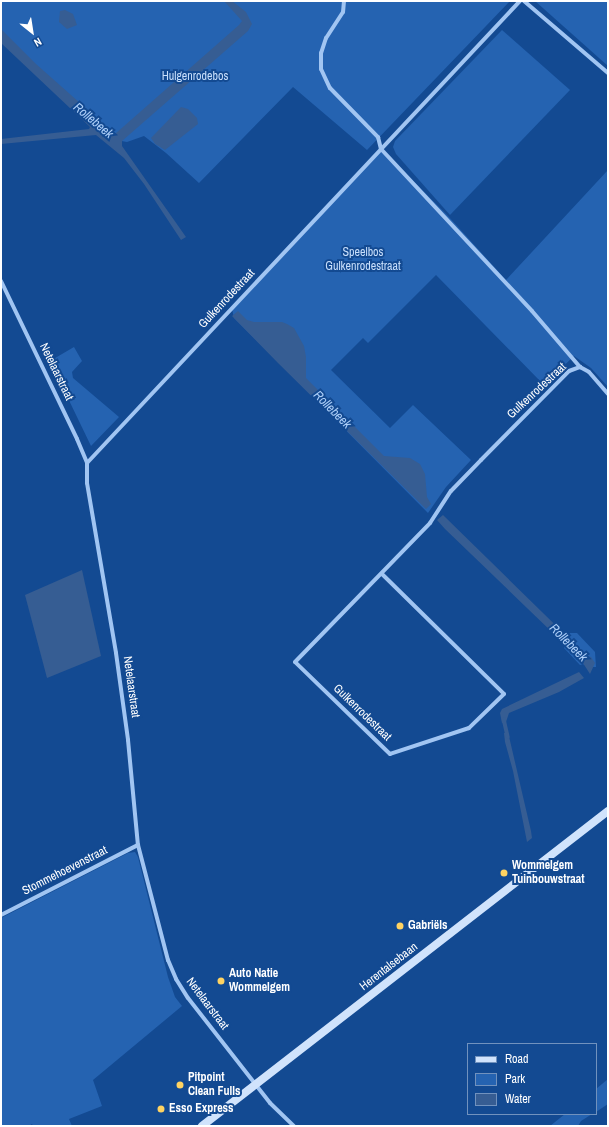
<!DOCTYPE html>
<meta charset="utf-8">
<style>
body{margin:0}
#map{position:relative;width:609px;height:1127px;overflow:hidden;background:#134a92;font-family:"Archivo Narrow",sans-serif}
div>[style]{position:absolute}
.green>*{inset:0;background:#2563b1}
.water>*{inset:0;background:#365d93}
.stream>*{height:3.5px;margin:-1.75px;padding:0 1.75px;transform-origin:1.75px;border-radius:1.75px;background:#365d93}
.minor>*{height:4px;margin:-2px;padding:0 2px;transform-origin:2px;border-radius:2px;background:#a1c5f2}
.secondary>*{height:8px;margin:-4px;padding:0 4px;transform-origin:4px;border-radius:4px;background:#d0e3fc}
.dots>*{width:11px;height:11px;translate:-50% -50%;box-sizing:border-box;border:2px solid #134a92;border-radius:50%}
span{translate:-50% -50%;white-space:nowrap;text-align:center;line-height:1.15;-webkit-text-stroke:4px #134a92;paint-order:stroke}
.park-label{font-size:12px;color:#c8dffc}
.street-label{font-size:12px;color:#fff}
.poi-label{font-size:12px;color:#fff;font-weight:700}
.left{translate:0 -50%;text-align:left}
.water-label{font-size:13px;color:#adcff9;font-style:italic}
.frame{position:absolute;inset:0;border:2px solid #fff;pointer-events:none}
.legend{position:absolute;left:467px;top:1043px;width:130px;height:72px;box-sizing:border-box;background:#134a92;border:1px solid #7192be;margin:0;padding:5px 7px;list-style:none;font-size:12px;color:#fff}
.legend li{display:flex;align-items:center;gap:8px;height:20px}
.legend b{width:20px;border:1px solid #7192be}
.north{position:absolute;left:12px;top:12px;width:40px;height:40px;-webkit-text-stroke:3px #134a92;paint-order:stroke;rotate:150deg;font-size:11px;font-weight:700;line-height:16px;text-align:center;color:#fff}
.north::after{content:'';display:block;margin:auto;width:14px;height:18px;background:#fff;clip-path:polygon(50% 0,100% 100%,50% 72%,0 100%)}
</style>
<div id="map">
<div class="green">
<div style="clip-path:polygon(1px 1px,510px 1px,367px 150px,293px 87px,199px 183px,166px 153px,144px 136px,127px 142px,116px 140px,1px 37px)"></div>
<div style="clip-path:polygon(535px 1px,608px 1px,608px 66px)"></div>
<div style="clip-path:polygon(502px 30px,570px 90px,450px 215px,396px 154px,393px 147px,395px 141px)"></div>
<div style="clip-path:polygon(381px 149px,448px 216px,506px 280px,608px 170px,608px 387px,591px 368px,574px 356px,548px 381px,541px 382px,436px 275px,368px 343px,363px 338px,331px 370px,390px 428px,413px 405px,471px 460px,446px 487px,428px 513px,234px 318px,232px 309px)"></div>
<div style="clip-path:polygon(74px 347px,82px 361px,72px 372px,73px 378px,119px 417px,91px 446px,50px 361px)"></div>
<div style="clip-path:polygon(570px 633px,577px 633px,595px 652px,596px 667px,588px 667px,586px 664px,580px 665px,564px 648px,565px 636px)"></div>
<div style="clip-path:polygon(135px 852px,138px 857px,168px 977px,175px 997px,182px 1006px,93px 1080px,102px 1106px,69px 1119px,72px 1126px,33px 1126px,32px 1124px,29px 1126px,1px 1126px,1px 918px,128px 853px)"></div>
<div style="clip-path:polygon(608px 1079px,608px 1104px,596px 1112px,596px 1089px)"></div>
<div style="clip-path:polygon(565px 1114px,592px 1114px,581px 1121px,578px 1126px,550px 1126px)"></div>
</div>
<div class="water">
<div style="clip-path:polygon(224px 1px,232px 1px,246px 12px,252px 24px,248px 31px,122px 141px,122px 146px,186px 237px,181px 240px,144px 184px,124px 158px,96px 135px,1px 144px,1px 139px,89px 129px,90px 127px,1px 43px,1px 29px,36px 64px,115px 134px,239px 25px,242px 21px)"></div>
<div style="clip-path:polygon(65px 10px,73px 14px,77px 25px,67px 29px,59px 22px,60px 11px)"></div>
<div style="clip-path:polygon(181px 107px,188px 109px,197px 118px,198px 124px,165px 150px,155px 144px,151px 138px)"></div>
<div style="clip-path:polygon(238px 311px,247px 320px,254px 322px,282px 322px,287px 324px,294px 328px,304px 346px,306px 357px,306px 378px,384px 456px,410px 458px,420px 464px,425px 474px,427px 497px,431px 504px,426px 509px,278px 363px,232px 316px)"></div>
<div style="clip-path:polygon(443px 515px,587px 656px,591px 657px,595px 663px,590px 674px,581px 660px,445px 529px,437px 520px)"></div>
<div style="clip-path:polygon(82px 570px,101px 656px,47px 678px,25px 595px)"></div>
<div style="clip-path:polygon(579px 672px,584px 678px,559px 692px,509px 713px,506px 722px,502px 723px,500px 713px,502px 709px)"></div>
<div style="clip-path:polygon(508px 732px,531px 831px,532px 838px,527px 842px,513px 771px,505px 742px,504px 733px)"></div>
</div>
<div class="stream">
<div style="left:504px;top:719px;width:18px;rotate:77deg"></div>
</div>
<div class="minor">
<div style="left:344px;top:1px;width:11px;rotate:95deg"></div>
<div style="left:343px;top:12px;width:31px;rotate:123deg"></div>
<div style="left:326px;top:38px;width:16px;rotate:108deg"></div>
<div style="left:321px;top:53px;width:16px;rotate:90deg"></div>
<div style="left:321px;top:69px;width:21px;rotate:65deg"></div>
<div style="left:330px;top:88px;width:69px;rotate:45.6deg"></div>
<div style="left:378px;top:137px;width:12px;rotate:76deg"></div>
<div style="left:381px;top:149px;width:221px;rotate:47deg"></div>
<div style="left:532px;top:311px;width:74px;rotate:49.4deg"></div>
<div style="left:580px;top:367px;width:10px;rotate:29deg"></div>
<div style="left:589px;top:372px;width:29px;rotate:49deg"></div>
<div style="left:524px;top:1px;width:111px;rotate:40.6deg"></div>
<div style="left:1px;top:281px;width:175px;rotate:64.3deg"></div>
<div style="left:77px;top:439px;width:26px;rotate:67deg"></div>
<div style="left:87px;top:463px;width:20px;rotate:90deg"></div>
<div style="left:87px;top:483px;width:172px;rotate:80.3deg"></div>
<div style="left:116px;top:653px;width:88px;rotate:82.1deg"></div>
<div style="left:128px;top:740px;width:105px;rotate:84.6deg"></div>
<div style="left:138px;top:845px;width:119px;rotate:75.4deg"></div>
<div style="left:168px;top:960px;width:21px;rotate:67deg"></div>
<div style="left:176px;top:979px;width:22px;rotate:58deg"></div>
<div style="left:188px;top:998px;width:133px;rotate:52deg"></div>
<div style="left:270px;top:1103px;width:33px;rotate:44deg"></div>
<div style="left:87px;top:463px;width:633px;rotate:-46.86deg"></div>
<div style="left:382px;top:574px;width:171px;rotate:44.5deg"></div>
<div style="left:504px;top:694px;width:49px;rotate:135.8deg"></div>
<div style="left:469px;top:728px;width:83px;rotate:161.8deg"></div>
<div style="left:390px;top:754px;width:132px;rotate:-135.9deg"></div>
<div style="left:295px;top:662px;width:194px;rotate:-45.8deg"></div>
<div style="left:430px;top:523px;width:38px;rotate:-57deg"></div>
<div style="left:451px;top:491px;width:43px;rotate:-45.9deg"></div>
<div style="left:481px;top:460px;width:125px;rotate:-45.3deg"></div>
<div style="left:569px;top:371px;width:12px;rotate:-20deg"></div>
<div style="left:1px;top:915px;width:154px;rotate:-27.1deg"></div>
</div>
<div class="secondary">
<div style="left:202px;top:1126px;width:514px;rotate:-37.81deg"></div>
</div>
<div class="dots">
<div style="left:504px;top:873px;background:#ffd362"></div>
<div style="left:400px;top:926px;background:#ffd362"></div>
<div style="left:221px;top:981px;background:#ffd362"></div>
<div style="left:180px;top:1085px;background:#ffd362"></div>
<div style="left:161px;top:1109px;background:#ffd362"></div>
</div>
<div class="park-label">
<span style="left:195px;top:77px">Hulgenrodebos</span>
<span style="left:363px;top:260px">Speelbos<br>Gulkenrodestraat</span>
</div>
<div class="street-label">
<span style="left:227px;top:299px;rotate:-47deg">Gulkenrodestraat</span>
<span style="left:56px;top:372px;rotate:64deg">Netelaarstraat</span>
<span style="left:537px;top:391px;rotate:-43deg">Gulkenrodestraat</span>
<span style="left:131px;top:687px;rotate:82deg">Netelaarstraat</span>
<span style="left:362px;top:713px;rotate:44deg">Gulkenrodestraat</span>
<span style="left:65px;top:871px;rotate:-27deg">Stommehoevenstraat</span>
<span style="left:389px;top:967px;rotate:-38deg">Herentalsebaan</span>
<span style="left:207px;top:1004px;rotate:53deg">Netelaarstraat</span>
</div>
<div class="poi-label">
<span class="left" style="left:512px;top:873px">Wommelgem<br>Tuinbouwstraat</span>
<span class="left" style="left:408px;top:926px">Gabriëls</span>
<span class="left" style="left:229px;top:981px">Auto Natie<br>Wommelgem</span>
<span class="left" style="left:188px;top:1085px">Pitpoint<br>Clean Fulls</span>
<span class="left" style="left:169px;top:1109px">Esso Express</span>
</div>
<div class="water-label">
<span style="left:93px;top:121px;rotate:40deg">Rollebeek</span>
<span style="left:332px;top:410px;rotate:45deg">Rollebeek</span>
<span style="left:568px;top:643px;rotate:45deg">Rollebeek</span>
</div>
<div class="frame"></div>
<ul class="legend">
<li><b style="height:5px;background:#d0e3fc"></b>Road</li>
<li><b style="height:11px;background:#2563b1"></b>Park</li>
<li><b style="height:11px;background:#365d93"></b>Water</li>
</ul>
<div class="north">N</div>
</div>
